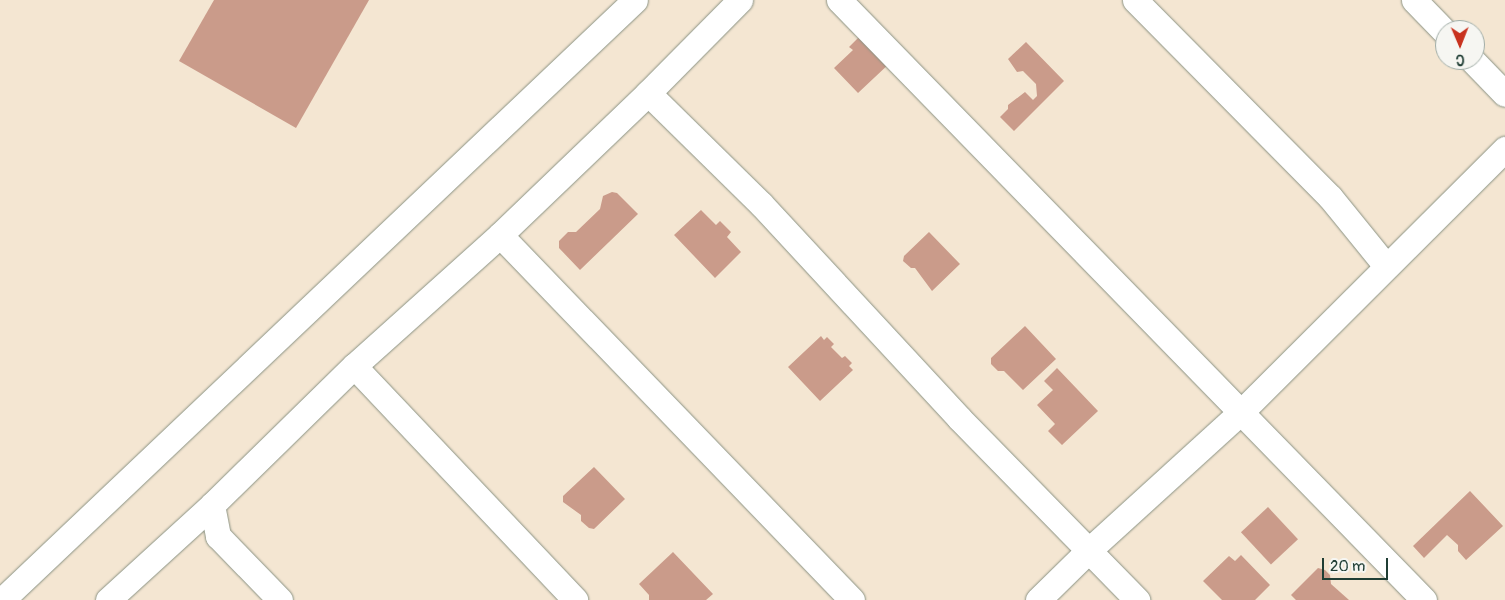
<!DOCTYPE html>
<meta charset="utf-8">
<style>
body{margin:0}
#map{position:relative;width:1505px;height:600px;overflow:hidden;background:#f4e6d2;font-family:Pangolin,sans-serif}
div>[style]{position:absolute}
.building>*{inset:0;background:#ca9b8a;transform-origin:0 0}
.roads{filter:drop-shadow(0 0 1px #8a9283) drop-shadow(0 0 1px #8a9283)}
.minor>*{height:25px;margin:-12.5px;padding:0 12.5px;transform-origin:12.5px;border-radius:12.5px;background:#fff}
span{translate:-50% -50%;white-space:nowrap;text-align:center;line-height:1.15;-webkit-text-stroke:5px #f6f6f2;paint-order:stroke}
.north{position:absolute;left:1435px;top:20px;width:50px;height:50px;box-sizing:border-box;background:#f6f6f2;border:1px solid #a0aca6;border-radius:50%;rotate:179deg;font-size:14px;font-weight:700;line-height:20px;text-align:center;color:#1f3d34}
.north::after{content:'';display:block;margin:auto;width:18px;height:22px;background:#c8321e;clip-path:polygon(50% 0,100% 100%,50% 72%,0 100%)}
.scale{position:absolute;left:1322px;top:558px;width:66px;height:22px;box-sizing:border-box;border:2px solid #1f3d34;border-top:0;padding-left:6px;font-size:15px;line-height:18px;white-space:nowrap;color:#1f3d34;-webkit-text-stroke:4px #f6f6f2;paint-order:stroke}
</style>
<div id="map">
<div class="building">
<div style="clip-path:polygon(214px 0,369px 0,296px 128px,179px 61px)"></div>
<div style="clip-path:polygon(863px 33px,891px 62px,858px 93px,834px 68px,853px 50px,849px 47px)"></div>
<div style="clip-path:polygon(1026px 42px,1064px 81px,1014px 131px,1000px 117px,1008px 109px,1008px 105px,1025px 92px,1033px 100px,1037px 96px,1036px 84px,1023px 71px,1017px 72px,1008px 59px)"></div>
<div style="clip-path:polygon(612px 192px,617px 193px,638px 214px,580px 270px,559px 248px,559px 241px,568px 232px,576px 232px,600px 209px,603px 196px)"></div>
<div style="clip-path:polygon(701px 210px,716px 225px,720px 221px,731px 232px,727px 237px,741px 252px,715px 278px,674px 235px)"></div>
<div style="clip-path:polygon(929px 232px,960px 264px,932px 291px,915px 268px,911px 268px,903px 261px,904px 256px)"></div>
<div style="clip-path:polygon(1025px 326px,1056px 359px,1023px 390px,1004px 371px,998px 371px,991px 364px,991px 358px)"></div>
<div style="clip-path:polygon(821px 336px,824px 340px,827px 337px,834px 344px,831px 347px,842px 358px,845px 356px,852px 363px,849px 366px,853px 370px,820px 401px,788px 367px)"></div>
<div style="clip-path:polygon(1057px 368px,1098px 411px,1062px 445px,1048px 431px,1055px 424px,1037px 405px,1053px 390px,1044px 381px)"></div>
<div style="clip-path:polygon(594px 467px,625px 499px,594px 529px,589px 528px,581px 521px,581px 515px,563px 502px,563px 496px)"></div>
<div style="clip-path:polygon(1470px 491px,1503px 526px,1466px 560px,1458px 551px,1458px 545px,1447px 535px,1424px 558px,1413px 546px)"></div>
<div style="left:1268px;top:507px;width:44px;height:37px;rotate:47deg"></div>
<div style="clip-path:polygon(673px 552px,713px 594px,706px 600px,649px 600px,649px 595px,639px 584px)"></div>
<div style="clip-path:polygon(1241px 555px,1270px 585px,1255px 600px,1222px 600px,1203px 581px,1229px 556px,1235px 561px)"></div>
<div style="clip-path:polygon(1318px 568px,1325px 570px,1330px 575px,1331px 584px,1349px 600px,1296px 600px,1291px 595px)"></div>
</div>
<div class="roads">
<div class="minor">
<div style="left:839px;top:0;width:838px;rotate:45.73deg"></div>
<div style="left:1135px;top:0;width:277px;rotate:45.3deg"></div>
<div style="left:1330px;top:197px;width:89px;rotate:50.9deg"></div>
<div style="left:1414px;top:0;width:45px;rotate:45.9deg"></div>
<div style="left:1472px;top:60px;width:47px;rotate:45.9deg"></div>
<div style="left:648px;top:93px;width:158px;rotate:44.5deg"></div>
<div style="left:761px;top:204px;width:292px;rotate:47.2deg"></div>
<div style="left:959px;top:418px;width:255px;rotate:45.6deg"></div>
<div style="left:500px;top:235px;width:507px;rotate:46.04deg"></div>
<div style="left:354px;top:366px;width:322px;rotate:46.6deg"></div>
<div style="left:212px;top:505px;width:32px;rotate:79deg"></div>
<div style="left:218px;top:536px;width:89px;rotate:45.9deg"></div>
<div style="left:2px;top:600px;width:872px;rotate:-43.47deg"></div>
<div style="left:108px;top:600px;width:141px;rotate:-42.4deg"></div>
<div style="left:212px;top:505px;width:199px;rotate:-44.4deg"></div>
<div style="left:354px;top:366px;width:196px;rotate:-41.9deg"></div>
<div style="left:500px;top:235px;width:205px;rotate:-43.8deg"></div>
<div style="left:648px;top:93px;width:131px;rotate:-45.3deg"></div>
<div style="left:1038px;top:600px;width:70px;rotate:-44.4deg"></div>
<div style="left:1088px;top:551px;width:207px;rotate:-42.3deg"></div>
<div style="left:1241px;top:412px;width:373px;rotate:-44.9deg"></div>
</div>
</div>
<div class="north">С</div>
<div class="scale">20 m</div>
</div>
